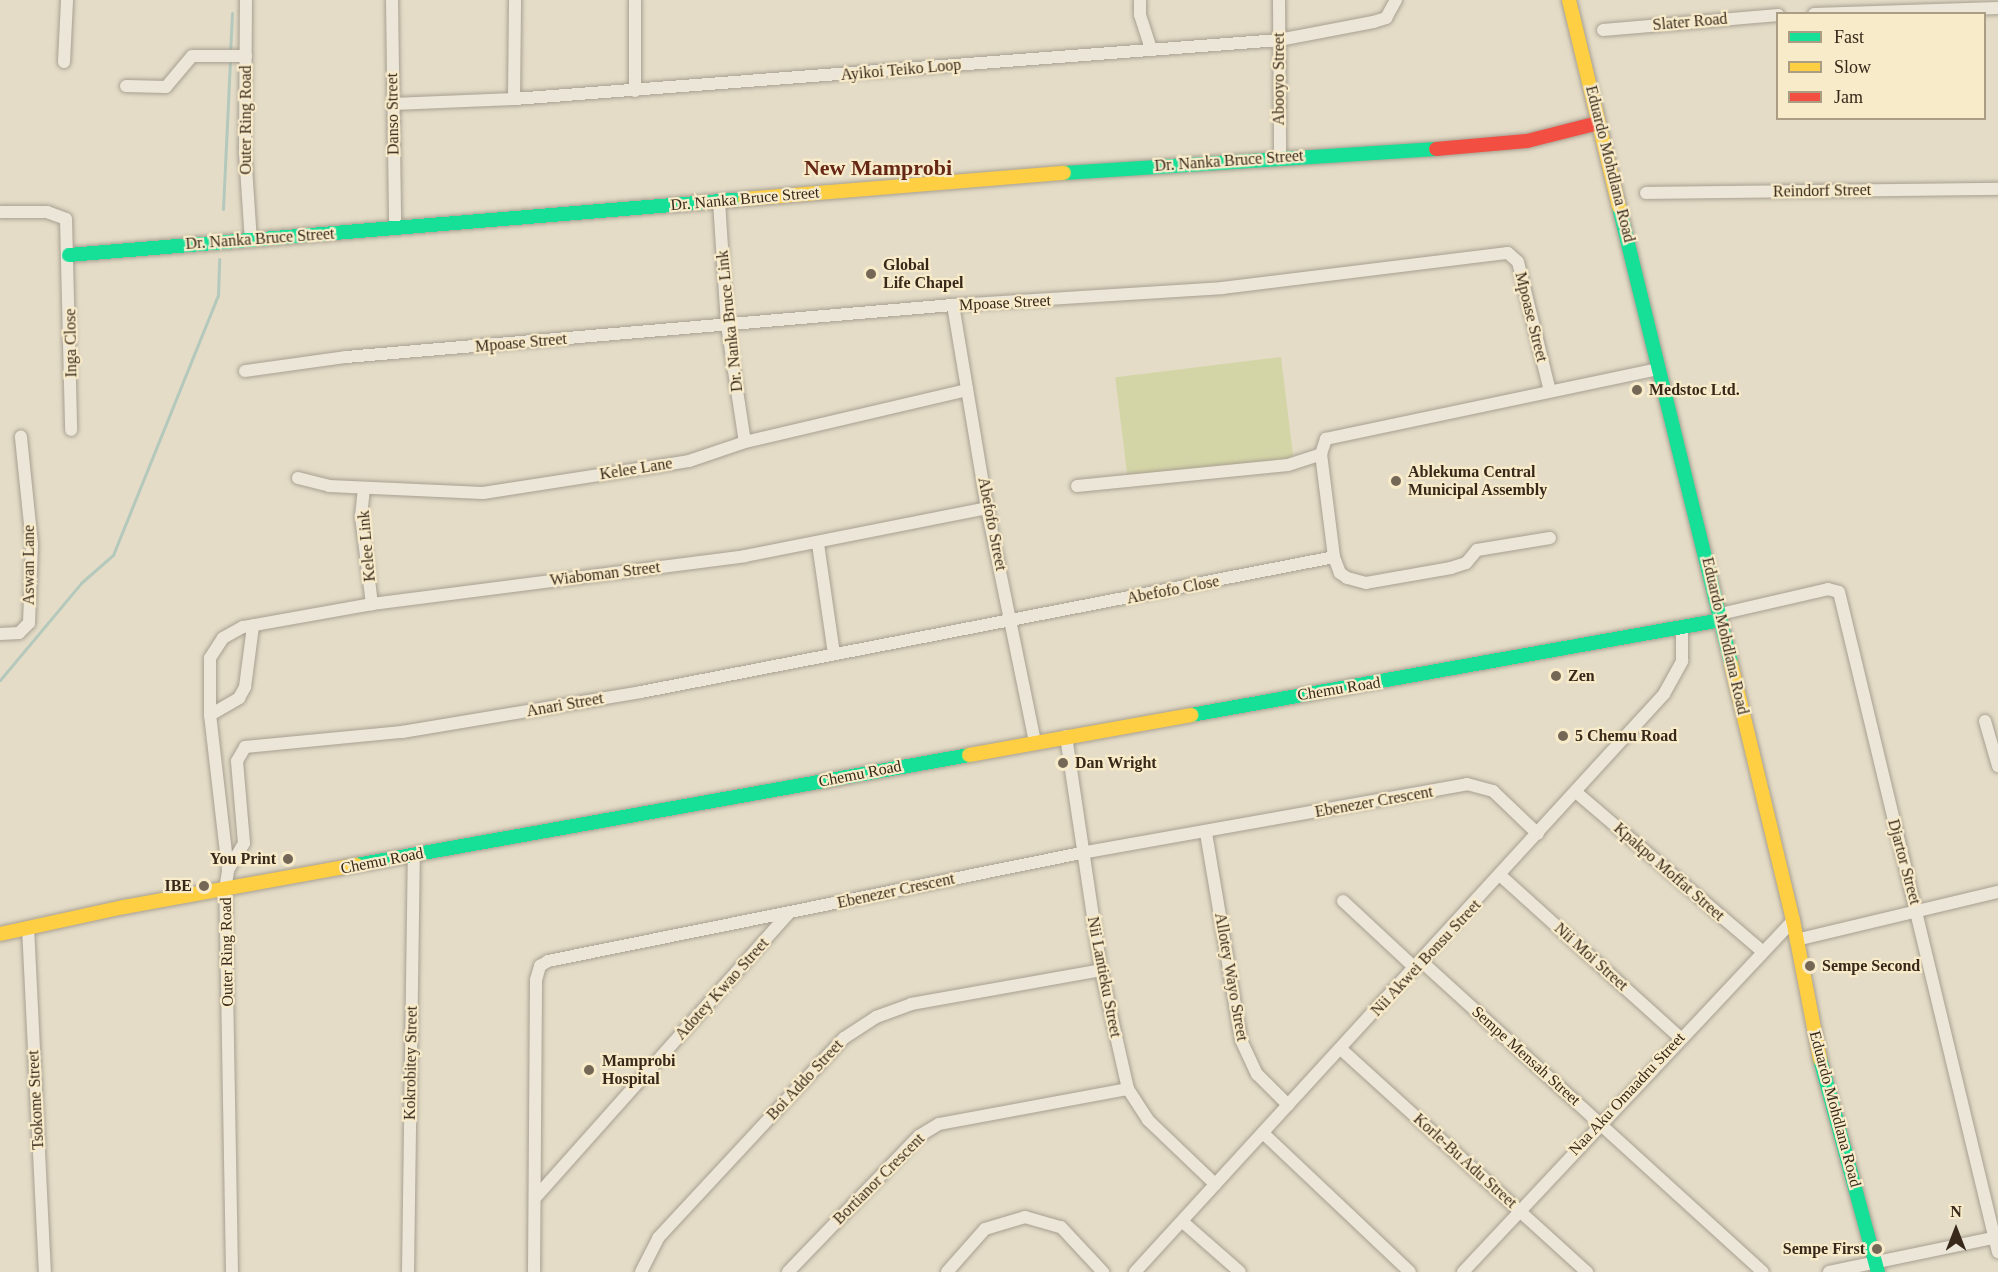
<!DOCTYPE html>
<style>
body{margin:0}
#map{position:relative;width:1998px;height:1272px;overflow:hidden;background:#e4dcc7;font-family:"Times New Roman",serif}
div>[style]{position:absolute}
.green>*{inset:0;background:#d4d5a7;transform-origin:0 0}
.stream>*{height:3px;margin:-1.5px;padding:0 1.5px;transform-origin:1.5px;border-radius:1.5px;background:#b4c9bc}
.roads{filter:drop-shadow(0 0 2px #a8a091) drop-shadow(0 0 2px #a8a091)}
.street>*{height:12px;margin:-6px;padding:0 6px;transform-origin:6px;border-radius:6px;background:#ece6d9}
.fast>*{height:14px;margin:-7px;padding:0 7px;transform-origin:7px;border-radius:7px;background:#16e098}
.slow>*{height:14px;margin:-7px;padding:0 7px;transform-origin:7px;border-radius:7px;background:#ffcf43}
.jam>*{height:14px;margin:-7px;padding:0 7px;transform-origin:7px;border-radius:7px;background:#f24e42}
.dots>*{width:16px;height:16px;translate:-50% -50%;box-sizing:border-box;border:3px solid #f8ebca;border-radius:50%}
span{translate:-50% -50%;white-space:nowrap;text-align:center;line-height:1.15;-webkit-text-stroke:4.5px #f8ebca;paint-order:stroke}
.street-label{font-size:16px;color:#372819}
.poi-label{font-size:16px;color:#372819;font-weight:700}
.left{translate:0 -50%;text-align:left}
.right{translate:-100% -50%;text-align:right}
.district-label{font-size:22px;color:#672715;font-weight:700}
.legend{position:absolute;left:1776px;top:12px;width:210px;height:108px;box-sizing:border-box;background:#f8ebca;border:2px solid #ab9d83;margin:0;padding:8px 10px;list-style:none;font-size:18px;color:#372819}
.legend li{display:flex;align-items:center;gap:12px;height:30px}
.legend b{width:30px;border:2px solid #ab9d83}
.north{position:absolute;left:1926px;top:1200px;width:60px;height:60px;-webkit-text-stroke:4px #f8ebca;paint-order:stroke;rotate:0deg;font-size:16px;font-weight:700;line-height:24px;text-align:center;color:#372819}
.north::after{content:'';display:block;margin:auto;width:21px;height:27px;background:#372819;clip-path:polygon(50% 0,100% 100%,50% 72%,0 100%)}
</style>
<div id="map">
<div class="green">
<div style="left:1281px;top:357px;width:102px;height:167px;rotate:83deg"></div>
</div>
<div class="stream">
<div style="left:230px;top:53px;width:40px;rotate:-87.1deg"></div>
<div style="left:223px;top:209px;width:149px;rotate:-87.3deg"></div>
<div style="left:0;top:680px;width:126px;rotate:-50.1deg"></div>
<div style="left:81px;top:583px;width:43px;rotate:-41.2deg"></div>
<div style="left:113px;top:555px;width:280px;rotate:-68deg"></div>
<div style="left:218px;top:295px;width:36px;rotate:-88deg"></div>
</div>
<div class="roads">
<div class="street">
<div style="left:246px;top:0;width:153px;rotate:90.4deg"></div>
<div style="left:245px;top:153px;width:88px;rotate:86.1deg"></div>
<div style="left:392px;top:0;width:228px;rotate:89.2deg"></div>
<div style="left:635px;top:0;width:91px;rotate:90deg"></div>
<div style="left:1140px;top:0;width:15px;rotate:90deg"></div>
<div style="left:1140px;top:15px;width:36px;rotate:72deg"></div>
<div style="left:1279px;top:0;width:158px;rotate:89.6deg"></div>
<div style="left:1814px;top:14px;width:184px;rotate:-1.9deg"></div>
<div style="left:1603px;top:30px;width:176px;rotate:-4.9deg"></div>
<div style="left:64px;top:62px;width:62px;rotate:-87.2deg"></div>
<div style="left:126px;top:86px;width:40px;rotate:1.4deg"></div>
<div style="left:166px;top:87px;width:40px;rotate:-50deg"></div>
<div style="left:192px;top:56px;width:54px"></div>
<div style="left:514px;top:99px;width:99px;rotate:-89.4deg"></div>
<div style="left:393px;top:104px;width:121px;rotate:-2.4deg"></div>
<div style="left:514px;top:99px;width:767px;rotate:-4.41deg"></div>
<div style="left:1279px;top:40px;width:96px;rotate:-10.8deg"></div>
<div style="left:1373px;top:22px;width:14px;rotate:-17deg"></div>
<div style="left:1386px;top:18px;width:21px;rotate:-61deg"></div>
<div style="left:1646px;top:193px;width:352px;rotate:-0.7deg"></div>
<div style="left:719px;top:201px;width:124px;rotate:86.3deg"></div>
<div style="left:727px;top:325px;width:118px;rotate:81.3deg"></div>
<div style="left:0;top:212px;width:47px"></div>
<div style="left:47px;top:212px;width:20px;rotate:20deg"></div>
<div style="left:66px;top:219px;width:211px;rotate:88.6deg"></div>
<div style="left:953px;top:305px;width:206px;rotate:80.5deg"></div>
<div style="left:987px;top:508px;width:239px;rotate:78.4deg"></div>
<div style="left:245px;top:371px;width:102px;rotate:-7.9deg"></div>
<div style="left:346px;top:357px;width:609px;rotate:-4.9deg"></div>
<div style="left:953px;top:305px;width:270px;rotate:-3.6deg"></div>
<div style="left:1222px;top:288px;width:288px;rotate:-7deg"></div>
<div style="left:1508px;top:253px;width:13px;rotate:42deg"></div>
<div style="left:1518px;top:262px;width:133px;rotate:76.1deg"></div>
<div style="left:298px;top:478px;width:32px;rotate:14deg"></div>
<div style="left:329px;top:486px;width:154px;rotate:2.6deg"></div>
<div style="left:483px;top:493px;width:208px;rotate:-8.8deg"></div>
<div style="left:689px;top:461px;width:59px;rotate:-18.7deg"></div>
<div style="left:745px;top:442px;width:228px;rotate:-13.2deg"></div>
<div style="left:1077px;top:486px;width:212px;rotate:-5.7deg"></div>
<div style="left:1288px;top:465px;width:35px;rotate:-18deg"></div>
<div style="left:364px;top:488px;width:28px;rotate:96deg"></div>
<div style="left:361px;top:516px;width:89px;rotate:82.9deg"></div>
<div style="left:1550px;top:538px;width:74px;rotate:170.7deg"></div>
<div style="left:1477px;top:550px;width:17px;rotate:130deg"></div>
<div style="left:1466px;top:563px;width:16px;rotate:162deg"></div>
<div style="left:1451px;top:568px;width:86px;rotate:170deg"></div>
<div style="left:1366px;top:583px;width:20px;rotate:-165deg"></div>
<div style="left:1347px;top:578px;width:9px;rotate:-144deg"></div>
<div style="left:1340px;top:573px;width:17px;rotate:-111deg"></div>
<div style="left:1334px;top:557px;width:104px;rotate:-97.2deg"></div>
<div style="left:1321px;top:454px;width:16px;rotate:-72deg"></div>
<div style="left:1326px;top:439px;width:339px;rotate:-11.9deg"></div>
<div style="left:818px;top:544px;width:111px;rotate:81.7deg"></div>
<div style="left:1720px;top:614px;width:111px;rotate:-13deg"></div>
<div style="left:1828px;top:589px;width:11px;rotate:15deg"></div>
<div style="left:1839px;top:592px;width:679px;rotate:76.46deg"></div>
<div style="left:0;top:634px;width:19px;rotate:-3deg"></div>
<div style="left:19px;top:633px;width:14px;rotate:-45deg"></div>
<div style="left:29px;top:623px;width:79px;rotate:-87.8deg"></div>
<div style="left:32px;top:544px;width:108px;rotate:-95.9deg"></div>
<div style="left:210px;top:715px;width:34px;rotate:-30deg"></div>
<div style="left:239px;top:698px;width:13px;rotate:-61deg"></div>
<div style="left:245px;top:687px;width:62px;rotate:-82.5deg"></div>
<div style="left:1985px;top:721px;width:47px;rotate:73.9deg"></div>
<div style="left:1066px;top:736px;width:237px;rotate:81.5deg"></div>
<div style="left:1101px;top:970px;width:122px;rotate:77.2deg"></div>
<div style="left:1128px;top:1089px;width:37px;rotate:57deg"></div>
<div style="left:1148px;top:1120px;width:93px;rotate:43.7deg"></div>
<div style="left:1577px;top:793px;width:243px;rotate:40.5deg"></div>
<div style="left:1206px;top:833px;width:210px;rotate:80.4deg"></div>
<div style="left:1241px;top:1040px;width:38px;rotate:65deg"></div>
<div style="left:1257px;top:1074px;width:44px;rotate:45deg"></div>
<div style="left:228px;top:870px;width:31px;rotate:-59deg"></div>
<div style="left:244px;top:843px;width:82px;rotate:-94.9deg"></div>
<div style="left:237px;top:761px;width:16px;rotate:-60deg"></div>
<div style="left:245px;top:747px;width:158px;rotate:-5.5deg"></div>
<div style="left:402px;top:732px;width:242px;rotate:-9.5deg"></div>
<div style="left:641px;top:692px;width:706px;rotate:-11.02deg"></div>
<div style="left:1501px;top:876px;width:241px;rotate:42.1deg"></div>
<div style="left:1343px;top:901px;width:98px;rotate:42.9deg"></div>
<div style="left:28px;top:927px;width:345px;rotate:87.2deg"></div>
<div style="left:1796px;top:940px;width:208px;rotate:-13.4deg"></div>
<div style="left:1421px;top:961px;width:462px;rotate:42.3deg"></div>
<div style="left:1342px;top:1050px;width:331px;rotate:42.2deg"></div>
<div style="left:1263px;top:1133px;width:202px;rotate:43.4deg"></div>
<div style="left:535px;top:1198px;width:382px;rotate:-48.3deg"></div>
<div style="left:1184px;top:1223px;width:74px;rotate:41.2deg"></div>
<div style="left:232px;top:1272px;width:382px;rotate:-91deg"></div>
<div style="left:225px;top:890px;width:20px;rotate:-81deg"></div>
<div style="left:228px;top:870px;width:156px;rotate:-96.6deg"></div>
<div style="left:210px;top:715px;width:57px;rotate:-90deg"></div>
<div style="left:210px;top:658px;width:24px;rotate:-57deg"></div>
<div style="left:223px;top:638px;width:23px;rotate:-29deg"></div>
<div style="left:243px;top:627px;width:131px;rotate:-10.1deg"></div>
<div style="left:372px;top:604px;width:376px;rotate:-7.3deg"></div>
<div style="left:745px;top:556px;width:247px;rotate:-11.2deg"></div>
<div style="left:408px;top:1272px;width:417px;rotate:-89.2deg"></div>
<div style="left:534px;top:1272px;width:292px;rotate:-89.6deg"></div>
<div style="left:536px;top:980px;width:15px;rotate:-74deg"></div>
<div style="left:540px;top:966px;width:9px;rotate:-32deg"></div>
<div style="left:548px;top:961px;width:544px;rotate:-11.45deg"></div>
<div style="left:1081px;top:853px;width:392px;rotate:-10.1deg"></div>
<div style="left:1467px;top:784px;width:27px;rotate:15deg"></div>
<div style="left:1493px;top:791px;width:62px;rotate:43.7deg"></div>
<div style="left:641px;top:1272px;width:38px;rotate:-63deg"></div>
<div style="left:658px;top:1238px;width:273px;rotate:-47.1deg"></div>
<div style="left:844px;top:1038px;width:38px;rotate:-33deg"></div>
<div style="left:876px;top:1017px;width:37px;rotate:-20deg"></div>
<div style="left:911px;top:1004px;width:193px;rotate:-10.1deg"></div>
<div style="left:788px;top:1272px;width:189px;rotate:-46.1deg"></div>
<div style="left:919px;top:1136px;width:23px;rotate:-31deg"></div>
<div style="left:939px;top:1124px;width:192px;rotate:-10.5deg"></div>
<div style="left:947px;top:1272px;width:57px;rotate:-48.5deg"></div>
<div style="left:985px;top:1229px;width:42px;rotate:-16.7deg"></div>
<div style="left:1025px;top:1217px;width:37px;rotate:16deg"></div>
<div style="left:1061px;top:1227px;width:62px;rotate:47deg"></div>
<div style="left:1135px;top:1272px;width:784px;rotate:-47.53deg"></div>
<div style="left:1664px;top:694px;width:38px;rotate:-61deg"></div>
<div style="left:1682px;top:661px;width:35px;rotate:-90deg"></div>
<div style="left:1463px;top:1272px;width:482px;rotate:-46.8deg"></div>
<div style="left:1829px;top:1272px;width:173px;rotate:-11.7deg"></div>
</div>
<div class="fast">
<div style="left:1064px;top:173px;width:373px;rotate:-3.7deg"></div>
<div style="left:1619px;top:207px;width:471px;rotate:76.2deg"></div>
<div style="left:69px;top:255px;width:678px;rotate:-4.74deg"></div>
<div style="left:1191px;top:715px;width:538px;rotate:-10.16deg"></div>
<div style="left:356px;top:865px;width:623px;rotate:-10.17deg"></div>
<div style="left:1820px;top:1059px;width:221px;rotate:74.8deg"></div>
</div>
<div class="slow">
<div style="left:1569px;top:0;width:213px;rotate:76.4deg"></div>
<div style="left:745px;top:199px;width:320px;rotate:-4.7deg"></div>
<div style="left:1731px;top:664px;width:263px;rotate:76.4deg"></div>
<div style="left:1793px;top:920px;width:142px;rotate:79deg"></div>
<div style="left:969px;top:755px;width:226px;rotate:-10.2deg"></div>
<div style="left:0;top:934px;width:127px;rotate:-12.3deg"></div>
<div style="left:124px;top:907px;width:236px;rotate:-10.3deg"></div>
</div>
<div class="jam">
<div style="left:1436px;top:149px;width:91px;rotate:-5deg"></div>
<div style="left:1527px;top:141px;width:73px;rotate:-14.2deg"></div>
</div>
</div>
<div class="dots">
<div style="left:871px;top:274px;background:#746756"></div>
<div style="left:1637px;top:390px;background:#746756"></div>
<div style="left:1396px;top:481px;background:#746756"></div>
<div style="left:1556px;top:676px;background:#746756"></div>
<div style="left:1563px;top:736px;background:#746756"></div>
<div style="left:1063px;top:763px;background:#746756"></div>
<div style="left:288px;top:859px;background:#746756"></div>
<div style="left:204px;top:886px;background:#746756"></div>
<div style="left:1810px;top:966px;background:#746756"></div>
<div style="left:589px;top:1070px;background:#746756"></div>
<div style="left:1877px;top:1249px;background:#746756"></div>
</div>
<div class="street-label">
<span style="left:1690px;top:22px;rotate:-5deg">Slater Road</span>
<span style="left:901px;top:70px;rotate:-5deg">Ayikoi Teiko Loop</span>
<span style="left:1279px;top:79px;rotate:-90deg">Abooyo Street</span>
<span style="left:393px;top:114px;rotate:-91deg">Danso Street</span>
<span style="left:246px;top:120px;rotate:-90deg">Outer Ring Road</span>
<span style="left:1229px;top:161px;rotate:-4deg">Dr. Nanka Bruce Street</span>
<span style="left:1610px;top:164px;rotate:76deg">Eduardo Mohdlana Road</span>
<span style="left:1822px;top:191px;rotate:-1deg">Reindorf Street</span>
<span style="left:745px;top:199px;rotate:-5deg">Dr. Nanka Bruce Street</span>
<span style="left:260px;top:239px;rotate:-4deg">Dr. Nanka Bruce Street</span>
<span style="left:1005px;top:303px;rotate:-3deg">Mpoase Street</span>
<span style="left:1531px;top:317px;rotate:76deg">Mpoase Street</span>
<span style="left:730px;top:321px;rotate:-96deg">Dr. Nanka Bruce Link</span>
<span style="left:71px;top:343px;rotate:-91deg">Inga Close</span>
<span style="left:521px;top:343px;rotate:-5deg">Mpoase Street</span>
<span style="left:636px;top:469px;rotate:-9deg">Kelee Lane</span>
<span style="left:992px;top:524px;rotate:79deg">Abefofo Street</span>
<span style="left:367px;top:546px;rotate:-95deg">Kelee Link</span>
<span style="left:29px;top:565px;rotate:-90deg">Aswan Lane</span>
<span style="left:605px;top:574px;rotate:-7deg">Wiaboman Street</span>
<span style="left:1173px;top:590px;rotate:-11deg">Abefofo Close</span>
<span style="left:1725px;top:636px;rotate:77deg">Eduardo Mohdlana Road</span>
<span style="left:1339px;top:689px;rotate:-9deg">Chemu Road</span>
<span style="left:565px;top:705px;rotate:-10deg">Anari Street</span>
<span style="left:860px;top:774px;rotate:-11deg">Chemu Road</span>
<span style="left:1374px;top:802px;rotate:-10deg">Ebenezer Crescent</span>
<span style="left:382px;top:861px;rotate:-11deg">Chemu Road</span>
<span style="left:1904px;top:862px;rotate:75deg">Djartor Street</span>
<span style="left:1669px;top:872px;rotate:41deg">Kpakpo Moffat Street</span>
<span style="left:896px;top:891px;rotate:-12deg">Ebenezer Crescent</span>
<span style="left:227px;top:952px;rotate:-91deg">Outer Ring Road</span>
<span style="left:1591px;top:957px;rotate:42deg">Nii Moi Street</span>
<span style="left:1426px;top:958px;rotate:-47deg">Nii Akwei Bonsu Street</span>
<span style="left:1104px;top:977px;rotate:79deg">Nii Lantieku Street</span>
<span style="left:1231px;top:977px;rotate:80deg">Allotey Wayo Street</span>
<span style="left:722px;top:989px;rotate:-48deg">Adotey Kwao Street</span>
<span style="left:1526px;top:1056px;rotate:42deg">Sempe Mensah Street</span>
<span style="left:411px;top:1063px;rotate:-89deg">Kokrobitey Street</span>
<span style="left:805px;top:1080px;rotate:-47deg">Boi Addo Street</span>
<span style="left:1627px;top:1094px;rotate:-47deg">Naa Aku Omaadru Street</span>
<span style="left:36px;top:1100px;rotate:-93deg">Tsokome Street</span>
<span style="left:1835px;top:1109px;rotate:75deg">Eduardo Mohdlana Road</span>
<span style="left:1465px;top:1161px;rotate:42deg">Korle-Bu Adu Street</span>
<span style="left:879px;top:1179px;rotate:-45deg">Bortianor Crescent</span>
</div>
<div class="poi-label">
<span class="left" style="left:883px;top:274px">Global<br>Life Chapel</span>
<span class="left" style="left:1649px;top:390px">Medstoc Ltd.</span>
<span class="left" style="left:1408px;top:481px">Ablekuma Central<br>Municipal Assembly</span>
<span class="left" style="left:1568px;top:676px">Zen</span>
<span class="left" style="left:1575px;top:736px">5 Chemu Road</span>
<span class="left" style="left:1075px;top:763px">Dan Wright</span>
<span class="right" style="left:276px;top:859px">You Print</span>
<span class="right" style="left:192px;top:886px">IBE</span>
<span class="left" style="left:1822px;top:966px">Sempe Second</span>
<span class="left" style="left:602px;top:1070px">Mamprobi<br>Hospital</span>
<span class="right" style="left:1865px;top:1249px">Sempe First</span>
</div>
<div class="district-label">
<span style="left:878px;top:168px">New Mamprobi</span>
</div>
<ul class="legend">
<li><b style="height:8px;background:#16e098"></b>Fast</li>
<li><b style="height:8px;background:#ffcf43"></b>Slow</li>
<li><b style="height:8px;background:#f24e42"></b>Jam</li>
</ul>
<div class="north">N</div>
</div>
